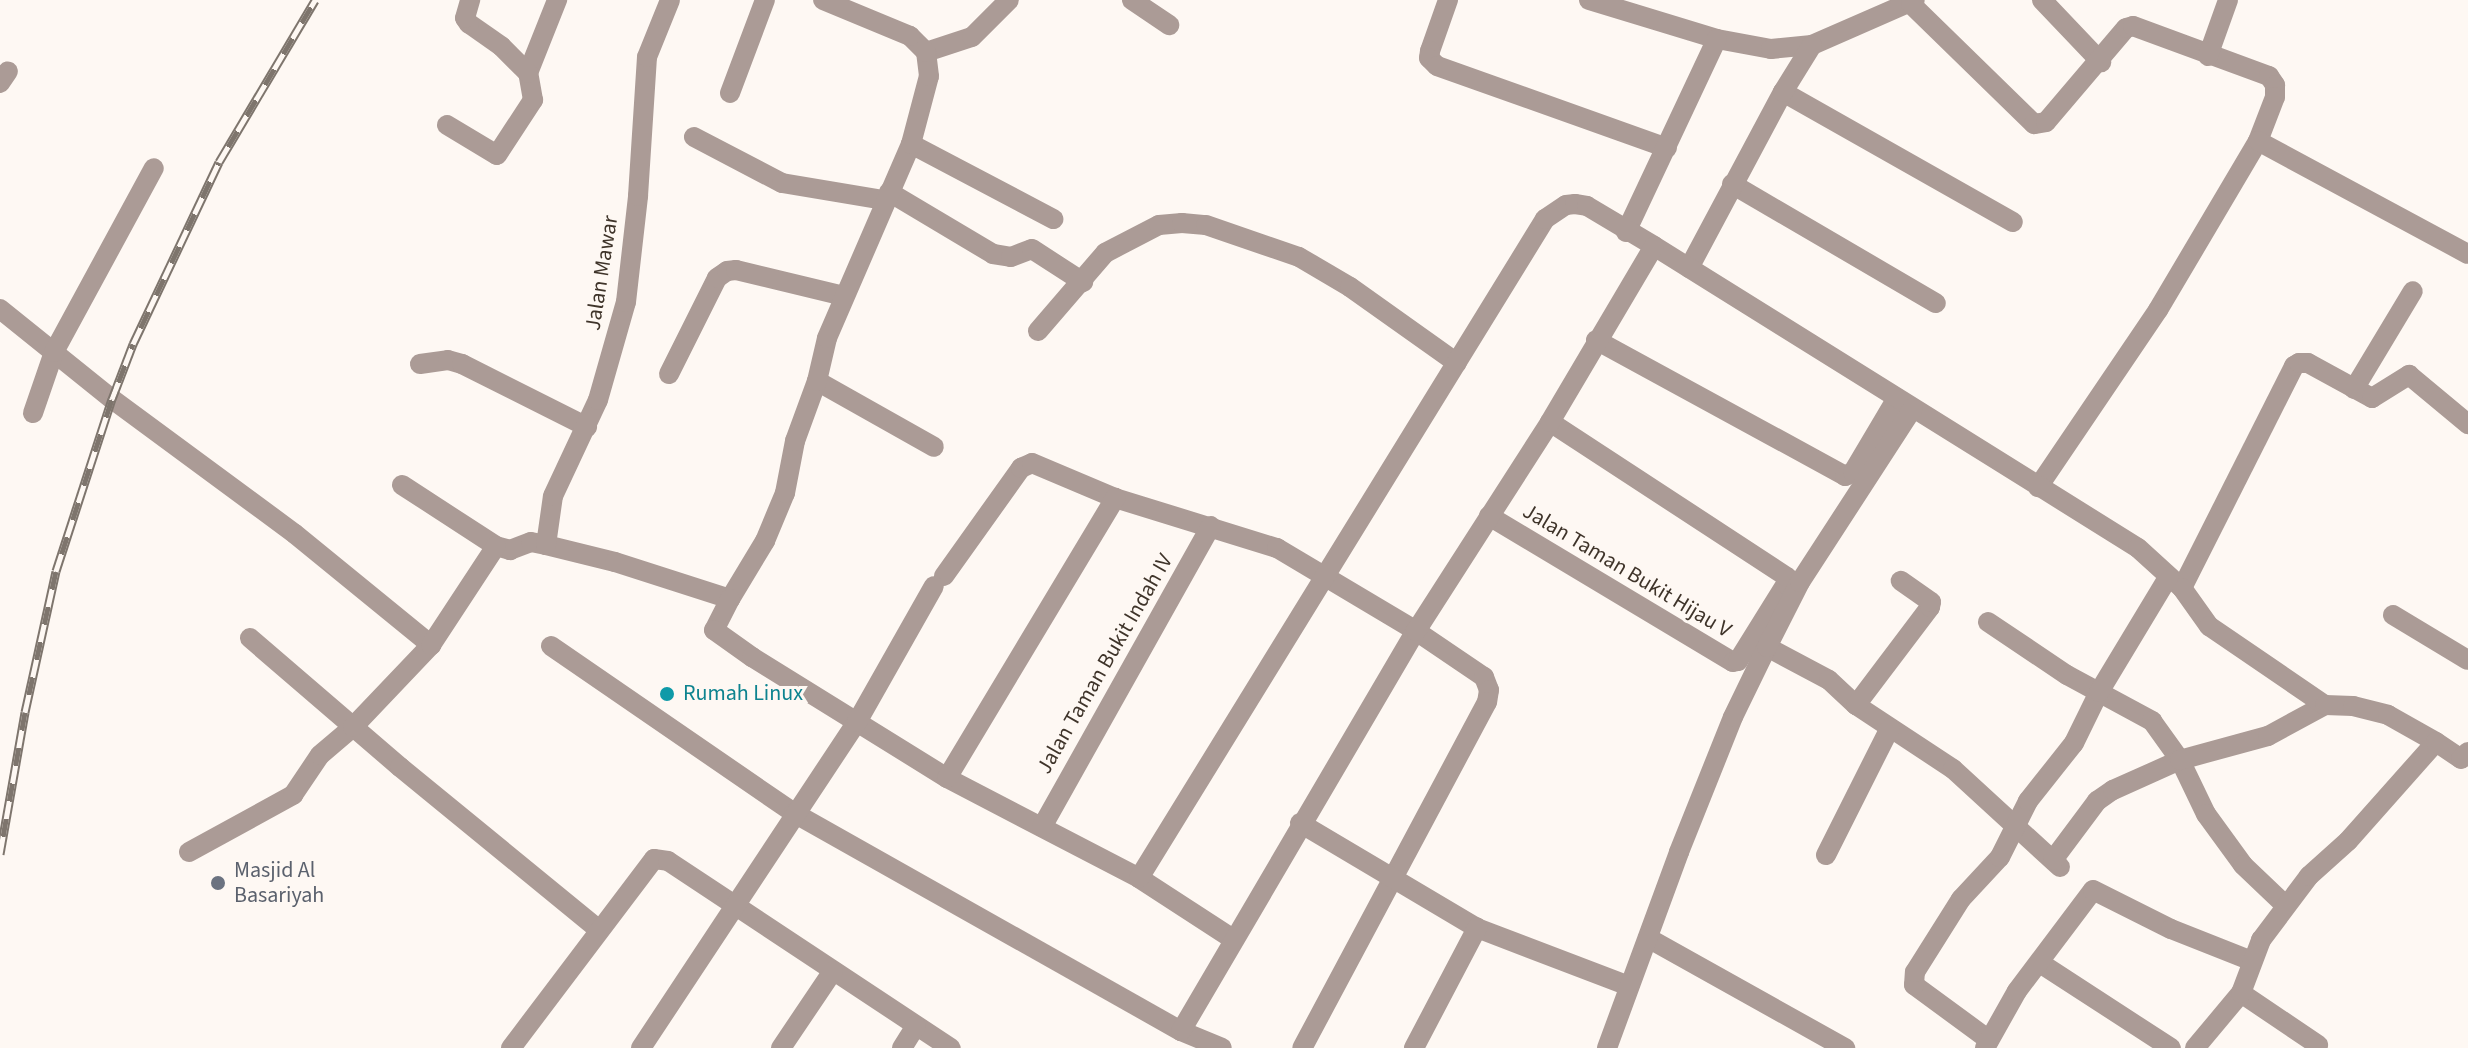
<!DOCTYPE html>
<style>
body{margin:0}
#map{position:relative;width:2468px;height:1048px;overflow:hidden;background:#fef8f3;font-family:"Source Sans 3",sans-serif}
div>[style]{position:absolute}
.minor>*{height:20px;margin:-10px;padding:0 10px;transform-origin:10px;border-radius:10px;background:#ab9b96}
.rail>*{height:9px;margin-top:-4.5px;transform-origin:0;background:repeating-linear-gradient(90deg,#fef8f3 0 18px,#7e756d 0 36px);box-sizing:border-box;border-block:2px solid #7e756d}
.dots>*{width:22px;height:22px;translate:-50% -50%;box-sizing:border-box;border:4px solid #fef8f3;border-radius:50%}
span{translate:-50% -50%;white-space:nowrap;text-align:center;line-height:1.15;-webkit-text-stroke:6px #fef8f3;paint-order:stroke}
.street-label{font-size:22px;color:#3f342a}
.culture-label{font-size:22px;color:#0d838f}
.left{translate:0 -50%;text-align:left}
.worship-label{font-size:22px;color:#5b616d}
</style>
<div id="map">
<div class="minor">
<div style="left:1132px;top:0;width:45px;rotate:34deg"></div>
<div style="left:1448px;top:0;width:54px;rotate:109.4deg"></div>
<div style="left:1430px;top:51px;width:7px;rotate:98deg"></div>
<div style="left:1429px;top:58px;width:11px;rotate:45deg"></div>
<div style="left:1437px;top:66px;width:244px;rotate:19.6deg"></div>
<div style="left:1589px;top:0;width:134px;rotate:16.9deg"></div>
<div style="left:1717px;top:39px;width:55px;rotate:10.5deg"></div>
<div style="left:1771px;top:49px;width:41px;rotate:-5.6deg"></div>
<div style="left:1812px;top:45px;width:112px;rotate:-23.6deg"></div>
<div style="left:2042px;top:0;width:86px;rotate:46.4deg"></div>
<div style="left:1911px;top:4px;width:172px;rotate:44.3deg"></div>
<div style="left:2034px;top:124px;width:12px;rotate:-9deg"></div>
<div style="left:2046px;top:122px;width:123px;rotate:-49.6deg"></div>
<div style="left:2126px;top:28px;width:7px;rotate:-16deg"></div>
<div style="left:2133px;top:26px;width:145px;rotate:20.2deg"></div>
<div style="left:2269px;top:76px;width:11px;rotate:56deg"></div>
<div style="left:2275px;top:85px;width:12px;rotate:90deg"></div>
<div style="left:2275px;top:97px;width:47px;rotate:111.1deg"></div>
<div style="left:2258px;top:141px;width:196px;rotate:120.6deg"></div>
<div style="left:2158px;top:310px;width:214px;rotate:124.1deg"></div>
<div style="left:926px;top:52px;width:48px;rotate:-18.1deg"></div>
<div style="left:972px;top:37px;width:52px;rotate:-45deg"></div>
<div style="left:2208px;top:56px;width:59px;rotate:-70.3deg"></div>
<div style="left:528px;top:73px;width:79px;rotate:-68.3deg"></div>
<div style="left:0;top:83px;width:14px;rotate:-56deg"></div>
<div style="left:1783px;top:92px;width:264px;rotate:29.5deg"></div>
<div style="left:730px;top:93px;width:99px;rotate:-69.4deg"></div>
<div style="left:447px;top:125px;width:58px;rotate:31deg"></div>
<div style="left:497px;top:155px;width:66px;rotate:-56.8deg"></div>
<div style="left:533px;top:100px;width:27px;rotate:-100deg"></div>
<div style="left:528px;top:73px;width:38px;rotate:-135deg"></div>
<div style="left:501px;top:46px;width:39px;rotate:-145deg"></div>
<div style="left:469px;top:24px;width:7px;rotate:-124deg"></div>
<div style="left:465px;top:18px;width:19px;rotate:-74deg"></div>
<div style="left:694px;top:137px;width:99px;rotate:27.6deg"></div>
<div style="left:782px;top:183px;width:103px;rotate:9.5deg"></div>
<div style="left:2258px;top:141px;width:238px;rotate:28.3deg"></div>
<div style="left:911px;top:144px;width:161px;rotate:27.8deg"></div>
<div style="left:1732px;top:184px;width:236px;rotate:30.3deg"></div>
<div style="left:889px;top:192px;width:121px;rotate:30.8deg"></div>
<div style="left:993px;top:254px;width:18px;rotate:9deg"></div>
<div style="left:1011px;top:257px;width:22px;rotate:-21deg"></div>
<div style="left:1032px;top:249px;width:61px;rotate:32.9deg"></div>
<div style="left:1626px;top:232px;width:213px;rotate:-64.8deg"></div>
<div style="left:1689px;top:268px;width:200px;rotate:-61.9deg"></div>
<div style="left:1783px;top:92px;width:55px;rotate:-58.3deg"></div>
<div style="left:0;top:309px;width:144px;rotate:38.8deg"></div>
<div style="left:112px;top:399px;width:227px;rotate:36.4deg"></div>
<div style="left:295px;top:534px;width:176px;rotate:39.2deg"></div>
<div style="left:1038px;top:331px;width:103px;rotate:-49.3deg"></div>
<div style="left:1105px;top:253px;width:61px;rotate:-27.4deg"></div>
<div style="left:1159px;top:225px;width:23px;rotate:-5deg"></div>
<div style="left:1182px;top:223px;width:24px;rotate:5deg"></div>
<div style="left:1206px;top:225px;width:98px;rotate:19deg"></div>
<div style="left:1299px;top:257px;width:59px;rotate:30.5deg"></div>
<div style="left:1350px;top:287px;width:131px;rotate:35.4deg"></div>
<div style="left:1596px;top:340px;width:284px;rotate:28.6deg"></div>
<div style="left:1845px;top:476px;width:9px;rotate:-27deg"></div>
<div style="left:1853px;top:472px;width:86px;rotate:-59.3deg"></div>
<div style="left:420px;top:364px;width:28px;rotate:-8deg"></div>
<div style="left:448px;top:360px;width:15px;rotate:16deg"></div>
<div style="left:462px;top:364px;width:140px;rotate:26.7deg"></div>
<div style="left:669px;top:374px;width:107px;rotate:-63.4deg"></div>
<div style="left:717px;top:278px;width:12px;rotate:-35deg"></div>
<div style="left:727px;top:271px;width:9px;rotate:-6deg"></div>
<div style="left:736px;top:270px;width:111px;rotate:13.5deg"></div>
<div style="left:817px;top:381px;width:134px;rotate:29.4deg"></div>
<div style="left:2354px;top:389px;width:114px;rotate:-59deg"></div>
<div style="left:33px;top:413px;width:65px;rotate:-71deg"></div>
<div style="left:54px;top:352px;width:209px;rotate:-61.5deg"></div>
<div style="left:402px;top:485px;width:112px;rotate:33deg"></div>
<div style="left:496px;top:546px;width:15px;rotate:16deg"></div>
<div style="left:510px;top:550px;width:22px;rotate:-21deg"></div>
<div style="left:531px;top:542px;width:15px;rotate:11deg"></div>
<div style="left:546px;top:545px;width:71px;rotate:13.8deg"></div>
<div style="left:615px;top:562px;width:121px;rotate:17.8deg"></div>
<div style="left:730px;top:599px;width:68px;rotate:-58.9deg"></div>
<div style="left:765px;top:541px;width:52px;rotate:-67.4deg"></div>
<div style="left:785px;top:493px;width:53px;rotate:-79.1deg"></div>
<div style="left:795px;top:441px;width:64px;rotate:-69.9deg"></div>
<div style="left:817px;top:381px;width:44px;rotate:-76.9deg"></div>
<div style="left:827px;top:338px;width:211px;rotate:-66.6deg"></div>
<div style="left:911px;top:144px;width:70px;rotate:-75.2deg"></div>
<div style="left:929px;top:76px;width:24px;rotate:-97deg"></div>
<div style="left:926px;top:52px;width:23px;rotate:-135deg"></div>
<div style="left:910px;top:36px;width:94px;rotate:-157.5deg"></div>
<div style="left:1489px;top:516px;width:284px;rotate:30.9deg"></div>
<div style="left:1733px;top:662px;width:5px;rotate:-11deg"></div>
<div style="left:1738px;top:661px;width:91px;rotate:-58.1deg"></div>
<div style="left:1786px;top:584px;width:7px;rotate:-82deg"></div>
<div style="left:1787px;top:577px;width:283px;rotate:-146.8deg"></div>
<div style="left:546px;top:545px;width:49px;rotate:-81.9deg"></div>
<div style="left:553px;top:496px;width:106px;rotate:-64.9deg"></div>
<div style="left:598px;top:400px;width:102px;rotate:-74.1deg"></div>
<div style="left:626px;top:302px;width:107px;rotate:-83.5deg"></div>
<div style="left:638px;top:196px;width:139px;rotate:-86.3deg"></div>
<div style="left:647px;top:57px;width:61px;rotate:-68deg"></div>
<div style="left:944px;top:576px;width:133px;rotate:-54.5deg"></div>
<div style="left:1021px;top:468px;width:12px;rotate:-24deg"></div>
<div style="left:1032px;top:463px;width:90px;rotate:22.9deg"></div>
<div style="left:1115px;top:498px;width:170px;rotate:17.2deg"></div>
<div style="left:1277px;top:548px;width:162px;rotate:30.8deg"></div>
<div style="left:1416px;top:631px;width:82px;rotate:34.1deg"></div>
<div style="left:1484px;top:677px;width:14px;rotate:69deg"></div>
<div style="left:1489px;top:690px;width:12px;rotate:99deg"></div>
<div style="left:1487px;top:702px;width:392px;rotate:118.1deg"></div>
<div style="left:2182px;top:588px;width:249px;rotate:-63.2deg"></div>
<div style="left:2294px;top:366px;width:6px;rotate:-31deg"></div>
<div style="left:2299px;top:363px;width:9px"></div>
<div style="left:2308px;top:363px;width:73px;rotate:28.7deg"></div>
<div style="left:2372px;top:398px;width:44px;rotate:-31.9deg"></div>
<div style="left:2409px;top:375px;width:77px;rotate:39.7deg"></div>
<div style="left:730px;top:599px;width:35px;rotate:117deg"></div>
<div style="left:714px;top:630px;width:47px;rotate:35.4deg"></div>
<div style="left:752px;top:657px;width:229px;rotate:31.8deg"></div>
<div style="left:947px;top:778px;width:216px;rotate:27.5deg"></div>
<div style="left:1139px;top:878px;width:112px;rotate:33deg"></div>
<div style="left:2393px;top:615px;width:87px;rotate:31deg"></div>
<div style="left:1988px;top:622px;width:95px;rotate:33.9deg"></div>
<div style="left:2067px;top:675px;width:97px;rotate:28.4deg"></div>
<div style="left:2152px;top:721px;width:48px;rotate:54.3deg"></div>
<div style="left:2180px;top:760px;width:60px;rotate:64.3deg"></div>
<div style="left:2206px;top:814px;width:63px;rotate:54deg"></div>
<div style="left:2243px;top:865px;width:58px;rotate:43.6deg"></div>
<div style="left:250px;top:638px;width:198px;rotate:40.7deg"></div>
<div style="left:400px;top:767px;width:257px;rotate:39.3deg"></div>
<div style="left:551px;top:646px;width:295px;rotate:34.5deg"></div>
<div style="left:794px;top:813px;width:444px;rotate:29.4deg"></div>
<div style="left:1181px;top:1031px;width:44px;rotate:22.5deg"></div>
<div style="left:1767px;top:647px;width:70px;rotate:28deg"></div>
<div style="left:1829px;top:680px;width:37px;rotate:43deg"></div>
<div style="left:1856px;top:705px;width:116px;rotate:33.4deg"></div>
<div style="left:1953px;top:769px;width:145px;rotate:42.5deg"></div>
<div style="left:1856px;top:705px;width:123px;rotate:-52.9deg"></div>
<div style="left:1930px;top:607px;width:5px;rotate:-79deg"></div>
<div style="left:1931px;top:602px;width:37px;rotate:-145deg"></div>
<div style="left:947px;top:778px;width:327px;rotate:-59deg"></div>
<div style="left:1300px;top:823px;width:206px;rotate:30.7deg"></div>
<div style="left:1477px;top:928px;width:163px;rotate:20.9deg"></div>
<div style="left:1042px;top:827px;width:345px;rotate:-60.7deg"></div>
<div style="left:189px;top:852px;width:119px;rotate:-28.7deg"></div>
<div style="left:293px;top:795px;width:48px;rotate:-56deg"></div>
<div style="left:320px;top:755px;width:43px;rotate:-40.3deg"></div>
<div style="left:353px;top:727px;width:113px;rotate:-46.4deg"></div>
<div style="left:431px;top:645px;width:118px;rotate:-56.7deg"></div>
<div style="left:1826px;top:855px;width:142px;rotate:-63.3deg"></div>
<div style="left:2053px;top:860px;width:74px;rotate:-53.3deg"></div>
<div style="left:2097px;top:801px;width:19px;rotate:-35deg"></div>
<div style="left:2113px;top:790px;width:73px;rotate:-24.1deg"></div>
<div style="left:2180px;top:760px;width:91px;rotate:-15.3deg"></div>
<div style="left:2268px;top:736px;width:65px;rotate:-28.5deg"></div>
<div style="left:1139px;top:878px;width:774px;rotate:-58.36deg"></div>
<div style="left:1545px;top:219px;width:25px;rotate:-34deg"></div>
<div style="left:1566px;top:205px;width:9px;rotate:-6deg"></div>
<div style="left:1575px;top:204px;width:12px;rotate:9deg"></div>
<div style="left:1587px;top:206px;width:78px;rotate:30.8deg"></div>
<div style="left:1654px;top:246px;width:570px;rotate:31.96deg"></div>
<div style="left:2138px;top:548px;width:59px;rotate:42.3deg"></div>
<div style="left:2182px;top:588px;width:47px;rotate:54.6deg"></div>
<div style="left:2209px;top:626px;width:140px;rotate:34.3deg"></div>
<div style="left:2325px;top:705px;width:28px;rotate:2deg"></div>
<div style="left:2353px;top:706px;width:36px;rotate:14deg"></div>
<div style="left:2388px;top:715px;width:55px;rotate:29.4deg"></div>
<div style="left:1648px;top:938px;width:226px;rotate:29.2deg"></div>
<div style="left:2040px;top:963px;width:156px;rotate:33deg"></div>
<div style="left:2241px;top:993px;width:93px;rotate:34deg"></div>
<div style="left:1181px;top:1031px;width:464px;rotate:-59.6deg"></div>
<div style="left:1416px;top:631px;width:248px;rotate:-57.3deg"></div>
<div style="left:1550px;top:422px;width:204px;rotate:-59.4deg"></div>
<div style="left:1989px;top:1040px;width:93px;rotate:-143.7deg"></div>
<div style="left:1914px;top:985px;width:13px;rotate:-86deg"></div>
<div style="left:1915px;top:972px;width:86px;rotate:-57.8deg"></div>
<div style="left:1961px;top:899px;width:57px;rotate:-47.1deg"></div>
<div style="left:2000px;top:857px;width:63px;rotate:-63.4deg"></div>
<div style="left:2028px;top:801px;width:74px;rotate:-51.6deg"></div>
<div style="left:2074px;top:743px;width:57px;rotate:-63.9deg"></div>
<div style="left:2099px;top:692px;width:135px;rotate:-58.9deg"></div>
<div style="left:511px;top:1048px;width:237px;rotate:-52.9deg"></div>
<div style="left:654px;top:859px;width:14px;rotate:8deg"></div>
<div style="left:668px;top:861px;width:339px;rotate:33.5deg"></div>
<div style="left:641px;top:1048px;width:391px;rotate:-56.5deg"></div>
<div style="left:857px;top:722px;width:156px;rotate:-60.5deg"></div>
<div style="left:781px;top:1048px;width:93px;rotate:-56deg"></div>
<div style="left:902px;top:1048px;width:26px;rotate:-58deg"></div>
<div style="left:1414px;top:1048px;width:136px;rotate:-62.3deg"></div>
<div style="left:1607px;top:1048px;width:209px;rotate:-69.8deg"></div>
<div style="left:1679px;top:852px;width:145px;rotate:-68.2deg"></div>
<div style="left:1733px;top:717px;width:78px;rotate:-64.1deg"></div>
<div style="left:1767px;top:647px;width:73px;rotate:-63.1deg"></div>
<div style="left:1800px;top:582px;width:207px;rotate:-57deg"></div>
<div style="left:1985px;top:1048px;width:65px;rotate:-60.7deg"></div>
<div style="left:2017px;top:991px;width:126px;rotate:-53deg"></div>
<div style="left:2093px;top:890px;width:87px;rotate:26.6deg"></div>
<div style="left:2171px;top:929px;width:87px;rotate:21.6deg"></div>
<div style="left:2195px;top:1048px;width:72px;rotate:-50.1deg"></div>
<div style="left:2241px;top:993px;width:57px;rotate:-69.3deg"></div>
<div style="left:2261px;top:940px;width:80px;rotate:-53.1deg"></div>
<div style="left:2309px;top:876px;width:52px;rotate:-41.9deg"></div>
<div style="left:2348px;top:841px;width:132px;rotate:-48.4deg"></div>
<div style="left:2436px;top:742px;width:30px;rotate:34deg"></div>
<div style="left:2461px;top:759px;width:10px;rotate:-45deg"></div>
</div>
<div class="rail">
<div style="left:0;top:854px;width:144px;rotate:-80deg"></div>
<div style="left:25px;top:712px;width:144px;rotate:-77.6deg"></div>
<div style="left:56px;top:571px;width:181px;rotate:-72deg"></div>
<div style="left:112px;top:399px;width:59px;rotate:-69.1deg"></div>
<div style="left:133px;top:344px;width:201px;rotate:-64.7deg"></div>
<div style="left:219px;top:162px;width:188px;rotate:-59.3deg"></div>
</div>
<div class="dots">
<div style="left:667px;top:694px;background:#0f9aa8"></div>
<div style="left:218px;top:883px;background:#6b7280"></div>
</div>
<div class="street-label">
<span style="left:602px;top:273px;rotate:-81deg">Jalan Mawar</span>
<span style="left:1627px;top:571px;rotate:31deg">Jalan Taman Bukit Hijau V</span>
<span style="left:1105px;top:664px;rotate:-60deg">Jalan Taman Bukit Indah IV</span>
</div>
<div class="culture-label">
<span class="left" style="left:683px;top:694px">Rumah Linux</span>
</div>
<div class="worship-label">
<span class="left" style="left:234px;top:883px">Masjid Al<br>Basariyah</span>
</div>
</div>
